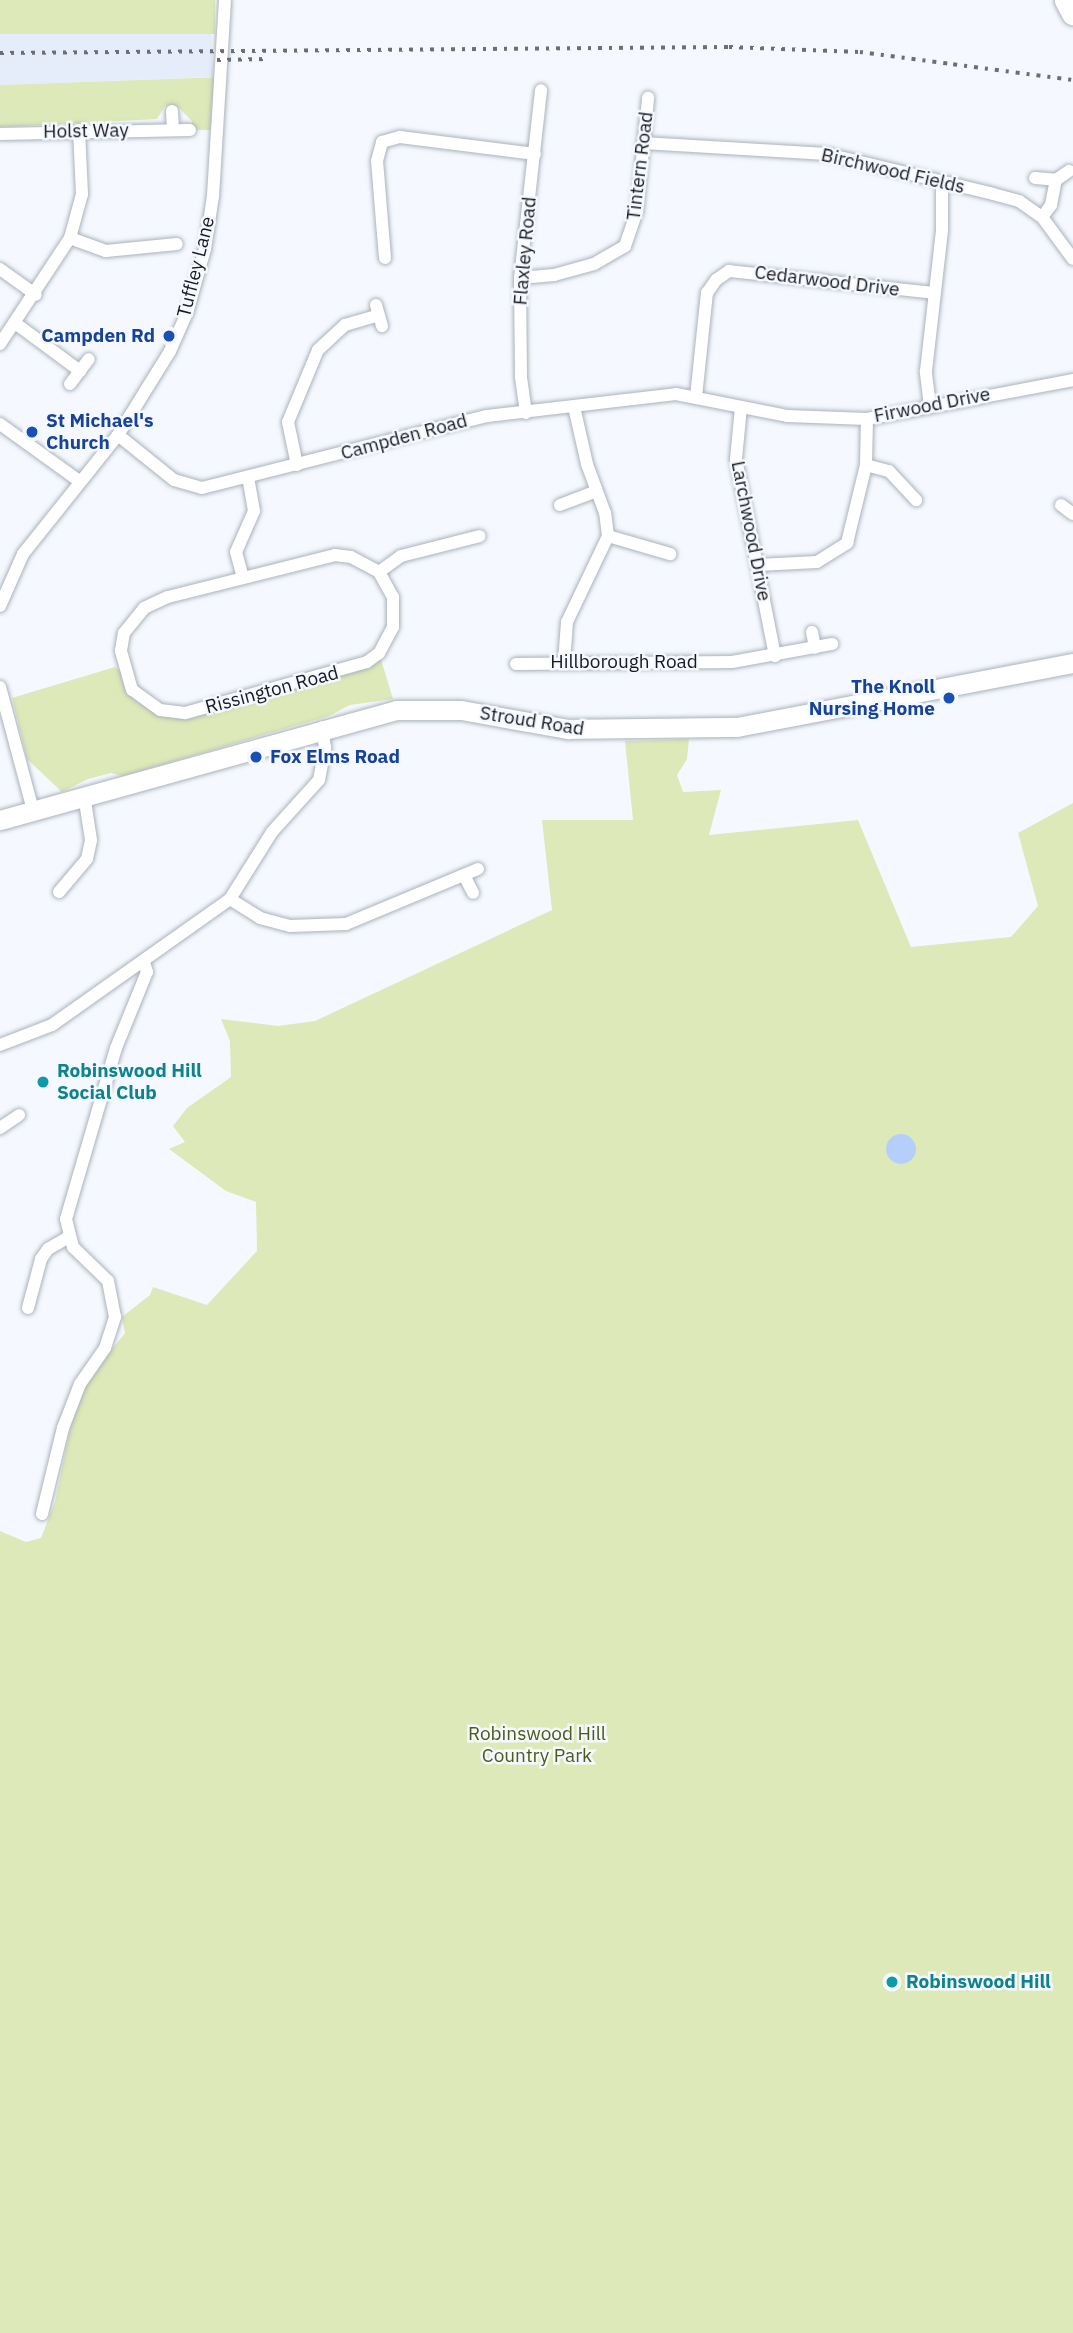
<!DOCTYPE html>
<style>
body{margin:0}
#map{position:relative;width:1073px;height:2333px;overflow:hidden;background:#f5f9ff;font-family:"IBM Plex Sans",sans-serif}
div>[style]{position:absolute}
.built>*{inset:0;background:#e5edfa}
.green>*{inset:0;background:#dde9b8;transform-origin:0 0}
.water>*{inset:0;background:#b6cffa}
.round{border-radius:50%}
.roads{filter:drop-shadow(0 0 2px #acb2bb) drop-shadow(0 0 2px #acb2bb)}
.street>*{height:12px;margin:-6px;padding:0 6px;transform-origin:6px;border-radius:6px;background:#fff}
.primary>*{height:19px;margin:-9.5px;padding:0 9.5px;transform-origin:9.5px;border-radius:9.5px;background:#fff}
.highway>*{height:23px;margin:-11.5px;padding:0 11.5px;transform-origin:11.5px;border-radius:11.5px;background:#fff}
.rail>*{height:3.5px;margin-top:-1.75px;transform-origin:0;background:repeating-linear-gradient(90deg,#6b6e72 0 3.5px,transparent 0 10.5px)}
.dots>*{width:19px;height:19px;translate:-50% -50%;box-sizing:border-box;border:4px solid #f5f9ff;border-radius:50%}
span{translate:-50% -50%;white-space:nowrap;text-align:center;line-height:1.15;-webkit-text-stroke:5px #f5f9ff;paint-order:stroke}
.street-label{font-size:19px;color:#181a1d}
.transit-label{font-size:19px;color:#164399;font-weight:700}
.right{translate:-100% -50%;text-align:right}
.left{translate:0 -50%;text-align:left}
.culture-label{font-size:19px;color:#0d838f;font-weight:700}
.park-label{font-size:19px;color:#4f5a17}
</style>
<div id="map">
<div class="built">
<div style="clip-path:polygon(211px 33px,213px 77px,0 85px,0 34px)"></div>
</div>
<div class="green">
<div style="left:0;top:0;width:215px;height:34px"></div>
<div style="clip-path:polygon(222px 77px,220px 130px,190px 130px,192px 121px,177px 106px,165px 106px,157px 119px,0 127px,0 85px)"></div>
<div style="clip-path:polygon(379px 653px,393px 699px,350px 705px,329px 716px,123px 776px,111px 773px,88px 779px,62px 792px,27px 759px,12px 698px,115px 667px,172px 713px)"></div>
<div style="clip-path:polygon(689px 739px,687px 759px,677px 775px,683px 792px,721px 790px,709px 835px,858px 820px,911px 947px,1011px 937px,1038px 906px,1018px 833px,1073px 803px,1073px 2333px,0 2333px,0 1531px,26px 1542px,41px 1538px,55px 1502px,71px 1425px,89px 1378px,125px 1333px,122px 1317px,150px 1295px,153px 1287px,207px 1305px,257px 1251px,256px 1202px,226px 1191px,169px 1149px,185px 1142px,173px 1126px,187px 1108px,231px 1077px,230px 1041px,221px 1019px,278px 1026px,315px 1021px,552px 910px,542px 820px,633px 820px,625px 741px)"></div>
</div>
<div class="water">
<div class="round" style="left:886px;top:1134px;width:30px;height:30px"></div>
</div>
<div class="roads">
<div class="street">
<div style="left:172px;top:111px;width:19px;rotate:87deg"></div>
<div style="left:0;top:134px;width:190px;rotate:-1.2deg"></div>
<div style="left:643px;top:143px;width:184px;rotate:3.4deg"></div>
<div style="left:827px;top:154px;width:171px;rotate:13.5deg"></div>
<div style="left:993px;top:194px;width:27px;rotate:15deg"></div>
<div style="left:1019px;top:201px;width:28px;rotate:35deg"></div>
<div style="left:1042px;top:217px;width:52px;rotate:53.6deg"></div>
<div style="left:1035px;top:178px;width:21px;rotate:5deg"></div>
<div style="left:1056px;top:180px;width:16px;rotate:-35deg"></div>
<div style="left:1042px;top:217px;width:15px;rotate:-53deg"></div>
<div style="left:1051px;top:205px;width:25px;rotate:-79deg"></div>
<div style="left:70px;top:238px;width:38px;rotate:20deg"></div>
<div style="left:106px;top:251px;width:71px;rotate:-5.6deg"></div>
<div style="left:385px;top:258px;width:97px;rotate:-94.7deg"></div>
<div style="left:377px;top:161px;width:20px;rotate:-75deg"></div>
<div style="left:382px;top:142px;width:19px;rotate:-16deg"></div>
<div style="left:400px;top:137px;width:136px;rotate:7.2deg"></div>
<div style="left:0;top:269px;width:44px;rotate:35.8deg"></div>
<div style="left:520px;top:278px;width:34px;rotate:-5deg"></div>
<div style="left:554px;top:275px;width:41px;rotate:-15.4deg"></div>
<div style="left:594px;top:264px;width:36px;rotate:-30deg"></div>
<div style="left:625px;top:246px;width:37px;rotate:-71deg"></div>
<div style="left:637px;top:211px;width:114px;rotate:-84.4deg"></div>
<div style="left:376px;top:305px;width:22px;rotate:74deg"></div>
<div style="left:15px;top:323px;width:81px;rotate:36.4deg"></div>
<div style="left:0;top:344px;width:127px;rotate:-56.6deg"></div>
<div style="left:70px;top:238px;width:46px;rotate:-74.7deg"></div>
<div style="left:82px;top:194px;width:64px;rotate:-92.7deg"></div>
<div style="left:70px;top:384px;width:31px;rotate:-53deg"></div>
<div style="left:696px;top:397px;width:105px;rotate:-84deg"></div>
<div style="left:707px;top:293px;width:16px;rotate:-55deg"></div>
<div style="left:716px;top:280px;width:16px;rotate:-35deg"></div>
<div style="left:729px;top:271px;width:207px;rotate:6.1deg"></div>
<div style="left:930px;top:406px;width:35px;rotate:-97deg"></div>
<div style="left:926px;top:371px;width:142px;rotate:-83.5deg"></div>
<div style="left:942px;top:230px;width:48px;rotate:-90deg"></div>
<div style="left:741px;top:407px;width:52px;rotate:95.5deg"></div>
<div style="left:736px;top:459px;width:201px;rotate:78.8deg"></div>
<div style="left:526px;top:413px;width:37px;rotate:-98deg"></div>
<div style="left:521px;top:376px;width:98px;rotate:-90.6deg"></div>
<div style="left:520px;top:278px;width:189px;rotate:-83.6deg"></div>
<div style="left:0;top:424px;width:97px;rotate:35.8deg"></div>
<div style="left:118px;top:435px;width:72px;rotate:38.8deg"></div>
<div style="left:174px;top:480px;width:29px;rotate:16deg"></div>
<div style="left:202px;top:488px;width:294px;rotate:-14.2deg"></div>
<div style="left:487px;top:416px;width:190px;rotate:-6.6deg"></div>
<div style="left:676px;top:394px;width:113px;rotate:11.2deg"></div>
<div style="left:787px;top:416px;width:80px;rotate:2.1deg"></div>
<div style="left:867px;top:419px;width:210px;rotate:-10.7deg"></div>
<div style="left:297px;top:465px;width:44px;rotate:-101.8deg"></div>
<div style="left:288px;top:422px;width:78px;rotate:-67.4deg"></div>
<div style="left:318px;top:350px;width:37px;rotate:-43deg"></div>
<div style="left:345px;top:325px;width:35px;rotate:-16deg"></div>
<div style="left:866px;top:465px;width:24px;rotate:15deg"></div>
<div style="left:889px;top:471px;width:40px;rotate:47deg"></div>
<div style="left:560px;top:505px;width:39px;rotate:-21deg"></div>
<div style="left:1061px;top:505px;width:15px;rotate:37deg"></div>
<div style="left:608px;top:536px;width:65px;rotate:16.2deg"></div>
<div style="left:335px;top:555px;width:16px;rotate:7deg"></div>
<div style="left:351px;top:557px;width:32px;rotate:28deg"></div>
<div style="left:379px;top:572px;width:29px;rotate:61deg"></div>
<div style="left:393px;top:597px;width:30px;rotate:90deg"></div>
<div style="left:393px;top:627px;width:30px;rotate:118deg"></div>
<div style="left:379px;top:653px;width:15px;rotate:143deg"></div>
<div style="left:367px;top:662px;width:189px;rotate:164.3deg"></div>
<div style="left:185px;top:713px;width:25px;rotate:-173deg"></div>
<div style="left:160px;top:710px;width:34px;rotate:-144deg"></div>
<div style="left:132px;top:690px;width:41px;rotate:-105.8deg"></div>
<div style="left:121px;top:651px;width:18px;rotate:-81deg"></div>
<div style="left:124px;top:633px;width:32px;rotate:-51deg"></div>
<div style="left:144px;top:608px;width:26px;rotate:-25deg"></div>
<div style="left:168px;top:597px;width:172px;rotate:-14.1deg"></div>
<div style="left:758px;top:565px;width:59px;rotate:-2.9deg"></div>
<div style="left:817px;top:562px;width:36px;rotate:-32deg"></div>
<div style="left:847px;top:543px;width:80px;rotate:-76.3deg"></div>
<div style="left:866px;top:465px;width:46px;rotate:-88.8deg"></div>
<div style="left:379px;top:572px;width:27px;rotate:-36deg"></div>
<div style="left:401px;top:556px;width:81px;rotate:-14.2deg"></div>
<div style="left:243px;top:578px;width:27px;rotate:-105deg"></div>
<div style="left:236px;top:552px;width:45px;rotate:-66.3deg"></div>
<div style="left:254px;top:511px;width:34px;rotate:-100deg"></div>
<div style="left:0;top:606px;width:57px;rotate:-66.1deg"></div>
<div style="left:23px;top:554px;width:152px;rotate:-51.4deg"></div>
<div style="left:118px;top:435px;width:99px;rotate:-58.2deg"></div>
<div style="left:170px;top:351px;width:42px;rotate:-65.9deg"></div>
<div style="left:187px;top:313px;width:66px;rotate:-74.3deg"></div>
<div style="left:205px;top:249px;width:54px;rotate:-81.4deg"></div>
<div style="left:213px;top:196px;width:196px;rotate:-86.5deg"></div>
<div style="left:812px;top:632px;width:16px;rotate:79deg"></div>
<div style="left:564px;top:662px;width:40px;rotate:-85.7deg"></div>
<div style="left:567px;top:622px;width:95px;rotate:-64.5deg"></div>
<div style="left:608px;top:536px;width:23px;rotate:-97deg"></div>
<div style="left:605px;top:513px;width:52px;rotate:-110.2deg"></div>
<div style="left:587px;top:464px;width:58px;rotate:-102.8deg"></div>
<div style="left:516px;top:664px;width:216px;rotate:-0.5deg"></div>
<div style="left:732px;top:662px;width:102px;rotate:-10.2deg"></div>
<div style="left:0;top:687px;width:127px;rotate:75deg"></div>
<div style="left:464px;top:875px;width:20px;rotate:63deg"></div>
<div style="left:59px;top:892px;width:43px;rotate:-49.7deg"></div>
<div style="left:87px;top:859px;width:19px;rotate:-78deg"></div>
<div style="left:91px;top:840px;width:46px;rotate:-98.8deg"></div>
<div style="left:230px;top:899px;width:36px;rotate:32deg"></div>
<div style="left:260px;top:918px;width:31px;rotate:15deg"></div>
<div style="left:290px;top:926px;width:56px;rotate:-2deg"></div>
<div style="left:346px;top:924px;width:143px;rotate:-22.6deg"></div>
<div style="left:0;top:1045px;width:56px;rotate:-21deg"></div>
<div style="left:52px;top:1025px;width:218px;rotate:-35.3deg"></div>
<div style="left:230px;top:899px;width:79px;rotate:-57.9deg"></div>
<div style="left:272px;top:832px;width:70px;rotate:-47.9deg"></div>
<div style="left:319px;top:780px;width:33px;rotate:-79deg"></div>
<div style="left:325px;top:748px;width:21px;rotate:-98deg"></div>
<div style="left:0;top:1128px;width:23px;rotate:-34deg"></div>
<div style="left:28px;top:1308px;width:51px;rotate:-75.1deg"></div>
<div style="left:41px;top:1259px;width:12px;rotate:-55deg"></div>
<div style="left:48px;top:1249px;width:22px;rotate:-30deg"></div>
<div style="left:42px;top:1514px;width:89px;rotate:-76.3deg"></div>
<div style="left:63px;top:1428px;width:47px;rotate:-68.9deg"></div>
<div style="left:80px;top:1384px;width:44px;rotate:-55.2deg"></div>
<div style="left:105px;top:1348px;width:33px;rotate:-72deg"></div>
<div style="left:115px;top:1317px;width:37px;rotate:-101deg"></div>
<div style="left:108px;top:1281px;width:49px;rotate:-135.8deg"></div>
<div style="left:73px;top:1247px;width:29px;rotate:-104deg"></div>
<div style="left:66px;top:1219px;width:178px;rotate:-73.7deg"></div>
<div style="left:116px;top:1048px;width:82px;rotate:-67.8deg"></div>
<div style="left:147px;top:972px;width:10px;rotate:-107deg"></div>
</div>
<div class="primary">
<div style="left:0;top:820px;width:411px;rotate:-15.5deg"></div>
<div style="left:396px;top:710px;width:65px"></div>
<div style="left:461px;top:710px;width:109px;rotate:10.1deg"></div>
<div style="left:568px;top:729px;width:169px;rotate:-0.7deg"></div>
<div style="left:737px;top:727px;width:342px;rotate:-10.8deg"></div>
</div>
<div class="highway">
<div style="left:1066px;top:0;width:15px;rotate:62deg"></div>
</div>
</div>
<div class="rail">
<div style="left:0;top:53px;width:729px;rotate:-0.47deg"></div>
<div style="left:729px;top:47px;width:131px;rotate:2.2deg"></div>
<div style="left:860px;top:52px;width:215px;rotate:7.5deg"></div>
<div style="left:217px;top:60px;width:49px;rotate:-1.2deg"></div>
</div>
<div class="dots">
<div style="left:169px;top:336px;background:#1a4fb4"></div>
<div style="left:32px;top:432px;background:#1a4fb4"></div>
<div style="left:949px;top:698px;background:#1a4fb4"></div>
<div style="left:256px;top:757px;background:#1a4fb4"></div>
<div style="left:43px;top:1082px;background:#0f9aa8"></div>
<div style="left:892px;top:1982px;background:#0f9aa8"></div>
</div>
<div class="street-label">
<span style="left:86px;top:131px;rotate:-1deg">Holst Way</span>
<span style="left:640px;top:166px;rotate:-83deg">Tintern Road</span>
<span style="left:893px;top:171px;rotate:13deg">Birchwood Fields</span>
<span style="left:525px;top:251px;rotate:-85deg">Flaxley Road</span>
<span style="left:196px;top:267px;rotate:-76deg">Tuffley Lane</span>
<span style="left:827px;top:281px;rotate:7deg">Cedarwood Drive</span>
<span style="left:932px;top:405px;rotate:-11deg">Firwood Drive</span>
<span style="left:404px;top:437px;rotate:-15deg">Campden Road</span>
<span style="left:751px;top:531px;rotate:79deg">Larchwood Drive</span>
<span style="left:624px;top:662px">Hillborough Road</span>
<span style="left:272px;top:690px;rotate:-15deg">Rissington Road</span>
<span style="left:532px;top:721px;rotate:9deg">Stroud Road</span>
</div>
<div class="transit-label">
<span class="right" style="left:155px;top:336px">Campden Rd</span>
<span class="left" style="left:46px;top:432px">St Michael's<br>Church</span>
<span class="right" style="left:935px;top:698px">The Knoll<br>Nursing Home</span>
<span class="left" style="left:270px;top:757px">Fox Elms Road</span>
</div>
<div class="culture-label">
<span class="left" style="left:57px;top:1082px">Robinswood Hill<br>Social Club</span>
<span class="left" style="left:906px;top:1982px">Robinswood Hill</span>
</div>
<div class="park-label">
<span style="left:537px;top:1745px">Robinswood Hill<br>Country Park</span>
</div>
</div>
